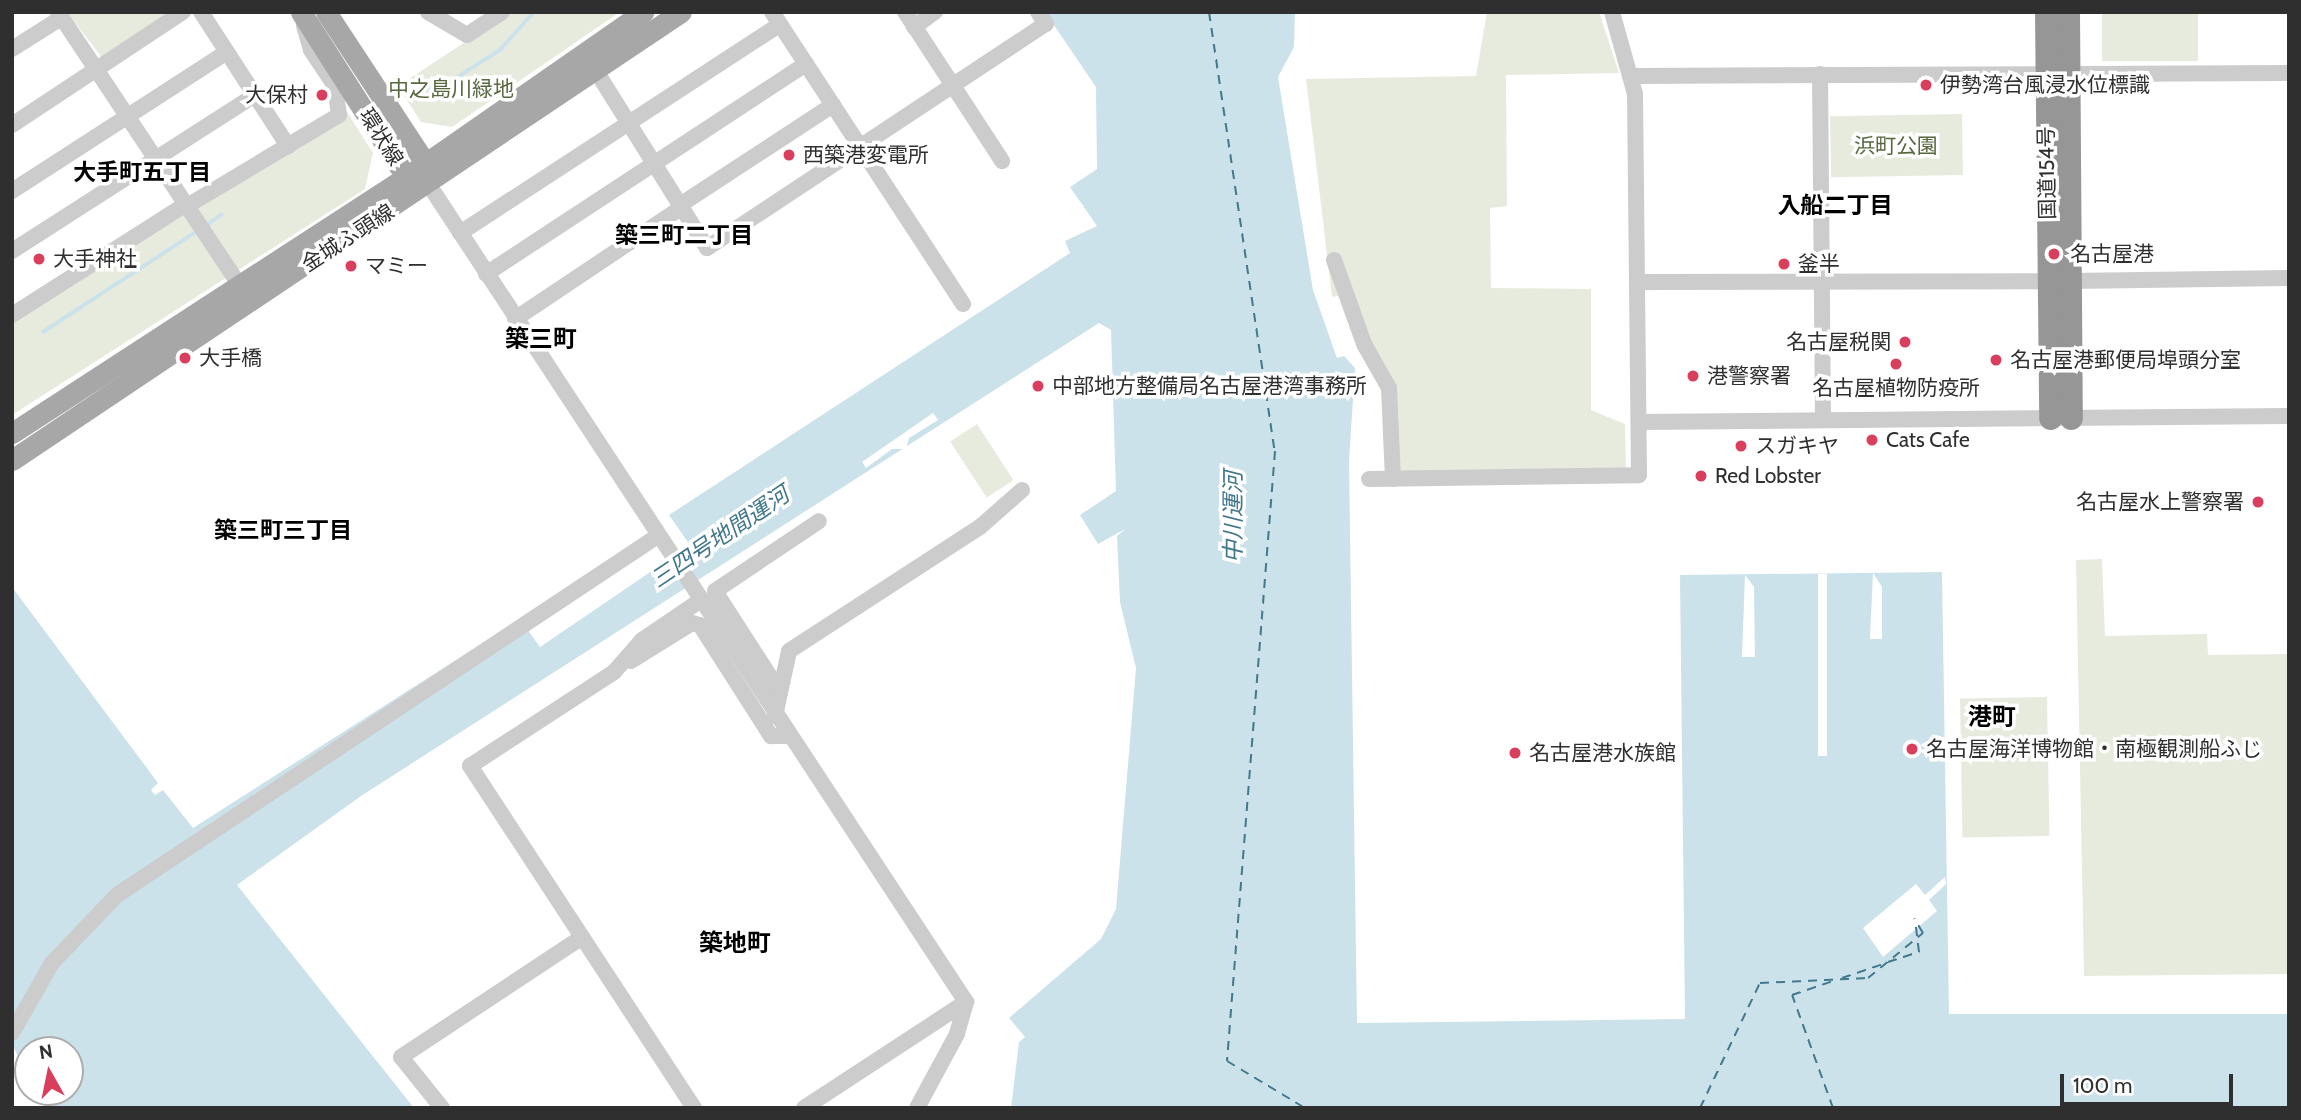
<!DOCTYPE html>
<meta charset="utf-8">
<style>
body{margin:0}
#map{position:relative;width:2301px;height:1120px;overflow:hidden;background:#fff;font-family:Cabin,"Noto Sans JP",sans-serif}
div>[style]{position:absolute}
.green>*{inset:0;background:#e7ebde;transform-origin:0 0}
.water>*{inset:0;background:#cce2ea}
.pier>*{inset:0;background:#fff;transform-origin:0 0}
.stream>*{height:3.5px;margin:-1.75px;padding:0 1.75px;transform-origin:1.75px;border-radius:1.75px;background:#cce2ea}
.ferry>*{height:2px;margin-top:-1px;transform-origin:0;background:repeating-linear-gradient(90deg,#42788c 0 9px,transparent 0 16px)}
.minor>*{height:16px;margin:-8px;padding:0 8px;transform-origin:8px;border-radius:8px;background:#ccc}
.major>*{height:21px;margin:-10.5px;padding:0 10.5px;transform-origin:10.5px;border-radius:10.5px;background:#a7a7a7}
.highway>*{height:23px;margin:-11.5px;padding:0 11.5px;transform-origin:11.5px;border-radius:11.5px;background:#969696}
.dots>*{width:19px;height:19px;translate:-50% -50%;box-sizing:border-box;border:4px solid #fff;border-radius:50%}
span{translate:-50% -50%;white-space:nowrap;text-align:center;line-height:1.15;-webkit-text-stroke:7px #fff;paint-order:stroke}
.poi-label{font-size:21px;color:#2f2f2f}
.left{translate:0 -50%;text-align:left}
.right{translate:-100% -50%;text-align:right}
.park-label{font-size:21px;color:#57683f}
.street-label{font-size:21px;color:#2f2f2f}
.neighbourhood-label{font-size:23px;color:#000;font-weight:700}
.water-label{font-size:23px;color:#42788c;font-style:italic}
.quarter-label{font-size:24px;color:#000;font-weight:700}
.frame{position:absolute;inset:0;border:14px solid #2f2f2f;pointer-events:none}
.north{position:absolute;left:14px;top:1036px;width:70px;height:70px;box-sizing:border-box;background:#fff;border:2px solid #acacac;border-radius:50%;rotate:351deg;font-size:19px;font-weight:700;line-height:28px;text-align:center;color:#2f2f2f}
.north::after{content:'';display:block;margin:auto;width:24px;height:32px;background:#d93e5c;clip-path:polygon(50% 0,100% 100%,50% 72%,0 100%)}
.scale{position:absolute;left:2060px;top:1074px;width:173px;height:32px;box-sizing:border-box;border:4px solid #2f2f2f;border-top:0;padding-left:9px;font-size:21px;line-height:24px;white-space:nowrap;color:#2f2f2f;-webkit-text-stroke:5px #fff;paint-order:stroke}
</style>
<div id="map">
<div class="green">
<div style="clip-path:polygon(67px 12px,173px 12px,103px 59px)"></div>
<div style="clip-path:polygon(511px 12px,620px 12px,452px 127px,421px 122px,398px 86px)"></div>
<div style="clip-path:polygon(1487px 12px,1599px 12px,1619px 73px,1506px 75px,1507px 206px,1490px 208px,1491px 288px,1591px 289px,1591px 410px,1625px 424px,1626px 471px,1399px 474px,1396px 389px,1344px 295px,1332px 297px,1306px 79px,1476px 76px)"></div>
<div style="left:2102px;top:12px;width:96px;height:49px"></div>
<div style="clip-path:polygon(344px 107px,373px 153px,365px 189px,12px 415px,12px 319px)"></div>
<div style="left:1962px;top:114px;width:61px;height:132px;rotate:89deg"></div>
<div style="left:977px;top:424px;width:67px;height:32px;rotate:57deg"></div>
<div style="clip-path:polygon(2102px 559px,2105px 636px,2207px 634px,2208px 655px,2289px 654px,2289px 974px,2084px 976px,2076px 560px)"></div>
<div style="left:2047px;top:697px;width:139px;height:87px;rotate:89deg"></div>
</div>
<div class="water">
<div style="clip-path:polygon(1045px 12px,1295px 12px,1294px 47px,1278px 77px,1313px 290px,1337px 358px,1344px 356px,1355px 368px,1349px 461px,1357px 1023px,1685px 1019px,1680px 575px,1942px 572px,1949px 1014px,2289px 1014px,2289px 1108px,1011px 1108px,1019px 1042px,1025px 1037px,1009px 1018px,1101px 939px,1116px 909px,1136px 668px,1120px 602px,1117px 536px,1125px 529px,1098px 544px,1080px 515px,1116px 491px,1111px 330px,1099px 323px,361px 796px,237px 885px,414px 1108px,45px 1108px,36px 1092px,70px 1092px,70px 1050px,28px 1050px,28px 1077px,12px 1044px,12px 587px,158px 783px,151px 790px,155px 795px,163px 790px,193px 828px,520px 619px,540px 647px,690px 545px,669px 515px,1070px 253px,1065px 241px,1097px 226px,1070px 187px,1097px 169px,1096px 87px)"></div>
</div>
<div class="pier">
<div style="clip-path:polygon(933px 413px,938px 420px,909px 438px,906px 449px,892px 449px,866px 468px,862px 462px)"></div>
<div style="clip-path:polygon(1873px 573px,1882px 587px,1882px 639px,1870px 639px)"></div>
<div style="left:1818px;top:574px;width:9px;height:182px"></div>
<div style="clip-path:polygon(1745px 575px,1754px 587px,1755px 657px,1742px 657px)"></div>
<div style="clip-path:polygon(1945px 877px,1946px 884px,1929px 900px,1937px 911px,1883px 957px,1863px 928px,1916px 884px,1925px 895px)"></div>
</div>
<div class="stream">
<div style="left:414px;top:91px;width:28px;rotate:-8deg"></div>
<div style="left:442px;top:87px;width:69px;rotate:-32.5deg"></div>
<div style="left:500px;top:50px;width:51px;rotate:-48.2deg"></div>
<div style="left:206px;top:226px;width:19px;rotate:-36deg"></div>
<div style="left:43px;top:332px;width:186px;rotate:-33.2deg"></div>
</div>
<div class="ferry">
<div style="left:1209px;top:12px;width:444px;rotate:81.5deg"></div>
<div style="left:1275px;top:451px;width:612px;rotate:94.5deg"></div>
<div style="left:1227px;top:1061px;width:91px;rotate:31.1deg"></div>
<div style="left:1888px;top:962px;width:33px;rotate:-18deg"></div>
<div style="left:1919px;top:952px;width:32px;rotate:-97deg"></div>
<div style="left:1842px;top:978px;width:43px;rotate:-18.9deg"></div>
<div style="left:1700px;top:1108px;width:139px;rotate:-64.4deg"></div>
<div style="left:1760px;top:983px;width:108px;rotate:-2.7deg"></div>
<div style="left:1868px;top:978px;width:71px;rotate:-39.3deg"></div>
<div style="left:1923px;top:933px;width:17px;rotate:-121deg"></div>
<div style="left:1833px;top:1108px;width:120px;rotate:-109.9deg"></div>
<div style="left:1792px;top:995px;width:43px;rotate:-18.9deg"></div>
</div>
<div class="minor">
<div style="left:58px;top:12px;width:338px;rotate:56.4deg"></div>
<div style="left:201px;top:12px;width:160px;rotate:57deg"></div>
<div style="left:428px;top:12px;width:45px;rotate:30.5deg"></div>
<div style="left:467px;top:35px;width:42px;rotate:-33.3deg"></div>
<div style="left:772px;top:12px;width:349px;rotate:56.8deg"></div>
<div style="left:905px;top:12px;width:178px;rotate:56.9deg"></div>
<div style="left:914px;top:27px;width:26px;rotate:-36deg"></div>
<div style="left:12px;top:49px;width:58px;rotate:-32.3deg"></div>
<div style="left:596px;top:71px;width:209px;rotate:57.9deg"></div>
<div style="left:707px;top:248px;width:406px;rotate:-33.5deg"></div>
<div style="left:1046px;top:24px;width:14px;rotate:-124deg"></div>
<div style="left:1820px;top:74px;width:346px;rotate:89.5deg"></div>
<div style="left:1632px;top:76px;width:657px;rotate:-0.26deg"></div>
<div style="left:12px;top:125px;width:205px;rotate:-33.5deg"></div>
<div style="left:429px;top:185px;width:978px;rotate:56.68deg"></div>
<div style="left:966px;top:1002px;width:33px;rotate:106deg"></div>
<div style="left:957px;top:1034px;width:84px;rotate:118.4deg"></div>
<div style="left:12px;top:191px;width:256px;rotate:-32.9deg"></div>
<div style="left:680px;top:205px;width:183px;rotate:-33.2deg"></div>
<div style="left:187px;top:206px;width:177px;rotate:-30.9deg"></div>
<div style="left:339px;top:115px;width:29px;rotate:-98deg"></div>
<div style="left:335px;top:86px;width:43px;rotate:-123.7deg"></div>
<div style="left:311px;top:50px;width:26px;rotate:-106deg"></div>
<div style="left:460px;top:233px;width:382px;rotate:-33.1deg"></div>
<div style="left:12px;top:251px;width:289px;rotate:-32.7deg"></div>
<div style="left:1334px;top:260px;width:89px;rotate:70.3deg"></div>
<div style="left:1364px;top:344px;width:51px;rotate:60.4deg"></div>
<div style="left:1389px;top:388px;width:91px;rotate:87.5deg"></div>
<div style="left:486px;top:274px;width:383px;rotate:-33.3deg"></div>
<div style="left:2069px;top:281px;width:220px;rotate:-0.8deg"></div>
<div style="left:1637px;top:282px;width:411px;rotate:-0.1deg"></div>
<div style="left:12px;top:315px;width:206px;rotate:-32.5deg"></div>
<div style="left:515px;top:319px;width:201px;rotate:-33.8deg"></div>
<div style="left:1639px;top:422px;width:650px;rotate:-0.53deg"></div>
<div style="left:1369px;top:479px;width:270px;rotate:-0.8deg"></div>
<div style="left:1639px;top:475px;width:381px;rotate:-90.6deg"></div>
<div style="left:1635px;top:94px;width:85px;rotate:-105.7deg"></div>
<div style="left:631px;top:661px;width:72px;rotate:-31.9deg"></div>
<div style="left:692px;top:623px;width:8px;rotate:14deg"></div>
<div style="left:700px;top:625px;width:132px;rotate:57.4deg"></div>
<div style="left:771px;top:736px;width:17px"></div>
<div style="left:780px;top:692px;width:120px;rotate:-122.8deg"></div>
<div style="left:715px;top:591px;width:125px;rotate:-33.9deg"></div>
<div style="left:775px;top:716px;width:66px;rotate:-77.8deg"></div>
<div style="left:789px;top:651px;width:228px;rotate:-33deg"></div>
<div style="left:980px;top:527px;width:56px;rotate:-41.4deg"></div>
<div style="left:12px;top:1033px;width:81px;rotate:-60.3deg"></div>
<div style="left:52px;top:963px;width:94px;rotate:-46.3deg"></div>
<div style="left:117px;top:895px;width:647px;rotate:-33.59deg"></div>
<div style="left:442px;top:1108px;width:65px;rotate:-128.8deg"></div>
<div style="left:401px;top:1057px;width:217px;rotate:-33.5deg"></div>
<div style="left:694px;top:1108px;width:409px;rotate:-123.2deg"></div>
<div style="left:470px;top:766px;width:172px;rotate:-33.1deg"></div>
<div style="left:614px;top:672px;width:43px;rotate:-48.8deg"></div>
<div style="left:642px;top:640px;width:68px;rotate:-34.2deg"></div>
<div style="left:804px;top:1108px;width:194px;rotate:-33.2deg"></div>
</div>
<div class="major">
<div style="left:301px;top:12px;width:196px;rotate:57.5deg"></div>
<div style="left:406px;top:177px;width:12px;rotate:20deg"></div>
<div style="left:326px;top:12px;width:181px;rotate:56.7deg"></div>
<div style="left:425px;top:163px;width:13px;rotate:77deg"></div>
<div style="left:12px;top:433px;width:470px;rotate:-33deg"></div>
<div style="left:406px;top:177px;width:289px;rotate:-34.8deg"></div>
<div style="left:12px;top:460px;width:805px;rotate:-33.81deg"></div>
</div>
<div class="highway">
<div style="left:2046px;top:12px;width:406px;rotate:89.4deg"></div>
<div style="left:2068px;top:12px;width:406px;rotate:89.6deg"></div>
</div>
<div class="dots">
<div style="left:1926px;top:85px;background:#d93e5c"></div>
<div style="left:322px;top:95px;background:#d93e5c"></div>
<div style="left:789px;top:155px;background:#d93e5c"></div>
<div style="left:2054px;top:254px;background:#d93e5c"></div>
<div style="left:39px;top:259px;background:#d93e5c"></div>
<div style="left:1784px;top:264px;background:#d93e5c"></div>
<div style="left:351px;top:266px;background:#d93e5c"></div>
<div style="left:1905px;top:342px;background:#d93e5c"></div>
<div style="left:185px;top:358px;background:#d93e5c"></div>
<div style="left:1996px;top:360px;background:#d93e5c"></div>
<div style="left:1896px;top:364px;background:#d93e5c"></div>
<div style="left:1693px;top:376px;background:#d93e5c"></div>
<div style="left:1038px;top:386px;background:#d93e5c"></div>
<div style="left:1872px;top:440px;background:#d93e5c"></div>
<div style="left:1741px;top:446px;background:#d93e5c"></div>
<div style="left:1701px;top:476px;background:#d93e5c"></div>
<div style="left:2258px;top:502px;background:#d93e5c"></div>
<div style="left:1912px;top:749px;background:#d93e5c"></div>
<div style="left:1515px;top:753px;background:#d93e5c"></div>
</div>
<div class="poi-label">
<span class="left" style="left:1940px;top:85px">伊勢湾台風浸水位標識</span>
<span class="right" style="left:308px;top:95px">大保村</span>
<span class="left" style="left:803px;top:155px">西築港変電所</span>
<span class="left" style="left:2070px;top:254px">名古屋港</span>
<span class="left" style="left:53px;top:259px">大手神社</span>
<span class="left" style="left:1798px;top:264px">釜半</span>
<span class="left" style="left:365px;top:266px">マミー</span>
<span class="right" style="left:1891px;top:342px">名古屋税関</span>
<span class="left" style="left:199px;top:358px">大手橋</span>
<span class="left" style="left:2010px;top:360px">名古屋港郵便局埠頭分室</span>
<span class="left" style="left:1707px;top:376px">港警察署</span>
<span class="left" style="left:1052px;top:386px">中部地方整備局名古屋港湾事務所</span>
<span style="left:1896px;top:388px">名古屋植物防疫所</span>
<span class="left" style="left:1886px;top:440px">Cats Cafe</span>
<span class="left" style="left:1755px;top:446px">スガキヤ</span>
<span class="left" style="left:1715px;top:476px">Red Lobster</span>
<span class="right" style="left:2244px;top:502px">名古屋水上警察署</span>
<span class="left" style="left:1926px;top:749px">名古屋海洋博物館・南極観測船ふじ</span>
<span class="left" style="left:1529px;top:753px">名古屋港水族館</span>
</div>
<div class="park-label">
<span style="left:451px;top:89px">中之島川緑地</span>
<span style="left:1896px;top:146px">浜町公園</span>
</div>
<div class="street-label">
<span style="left:381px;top:137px;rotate:58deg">環状線</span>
<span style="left:2047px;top:173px;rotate:-91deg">国道154号</span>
<span style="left:348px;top:238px;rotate:-33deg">金城ふ頭線</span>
</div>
<div class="neighbourhood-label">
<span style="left:142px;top:172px">大手町五丁目</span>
<span style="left:1835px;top:205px">入船二丁目</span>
<span style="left:684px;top:235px">築三町二丁目</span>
<span style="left:283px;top:530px">築三町三丁目</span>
</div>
<div class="water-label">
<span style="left:1233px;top:517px;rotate:-90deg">中川運河</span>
<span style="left:720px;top:537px;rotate:-34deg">三四号地間運河</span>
</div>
<div class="quarter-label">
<span style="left:541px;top:339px">築三町</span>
<span style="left:1992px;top:717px">港町</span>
<span style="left:735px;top:943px">築地町</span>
</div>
<div class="frame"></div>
<div class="north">N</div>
<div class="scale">100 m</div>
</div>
